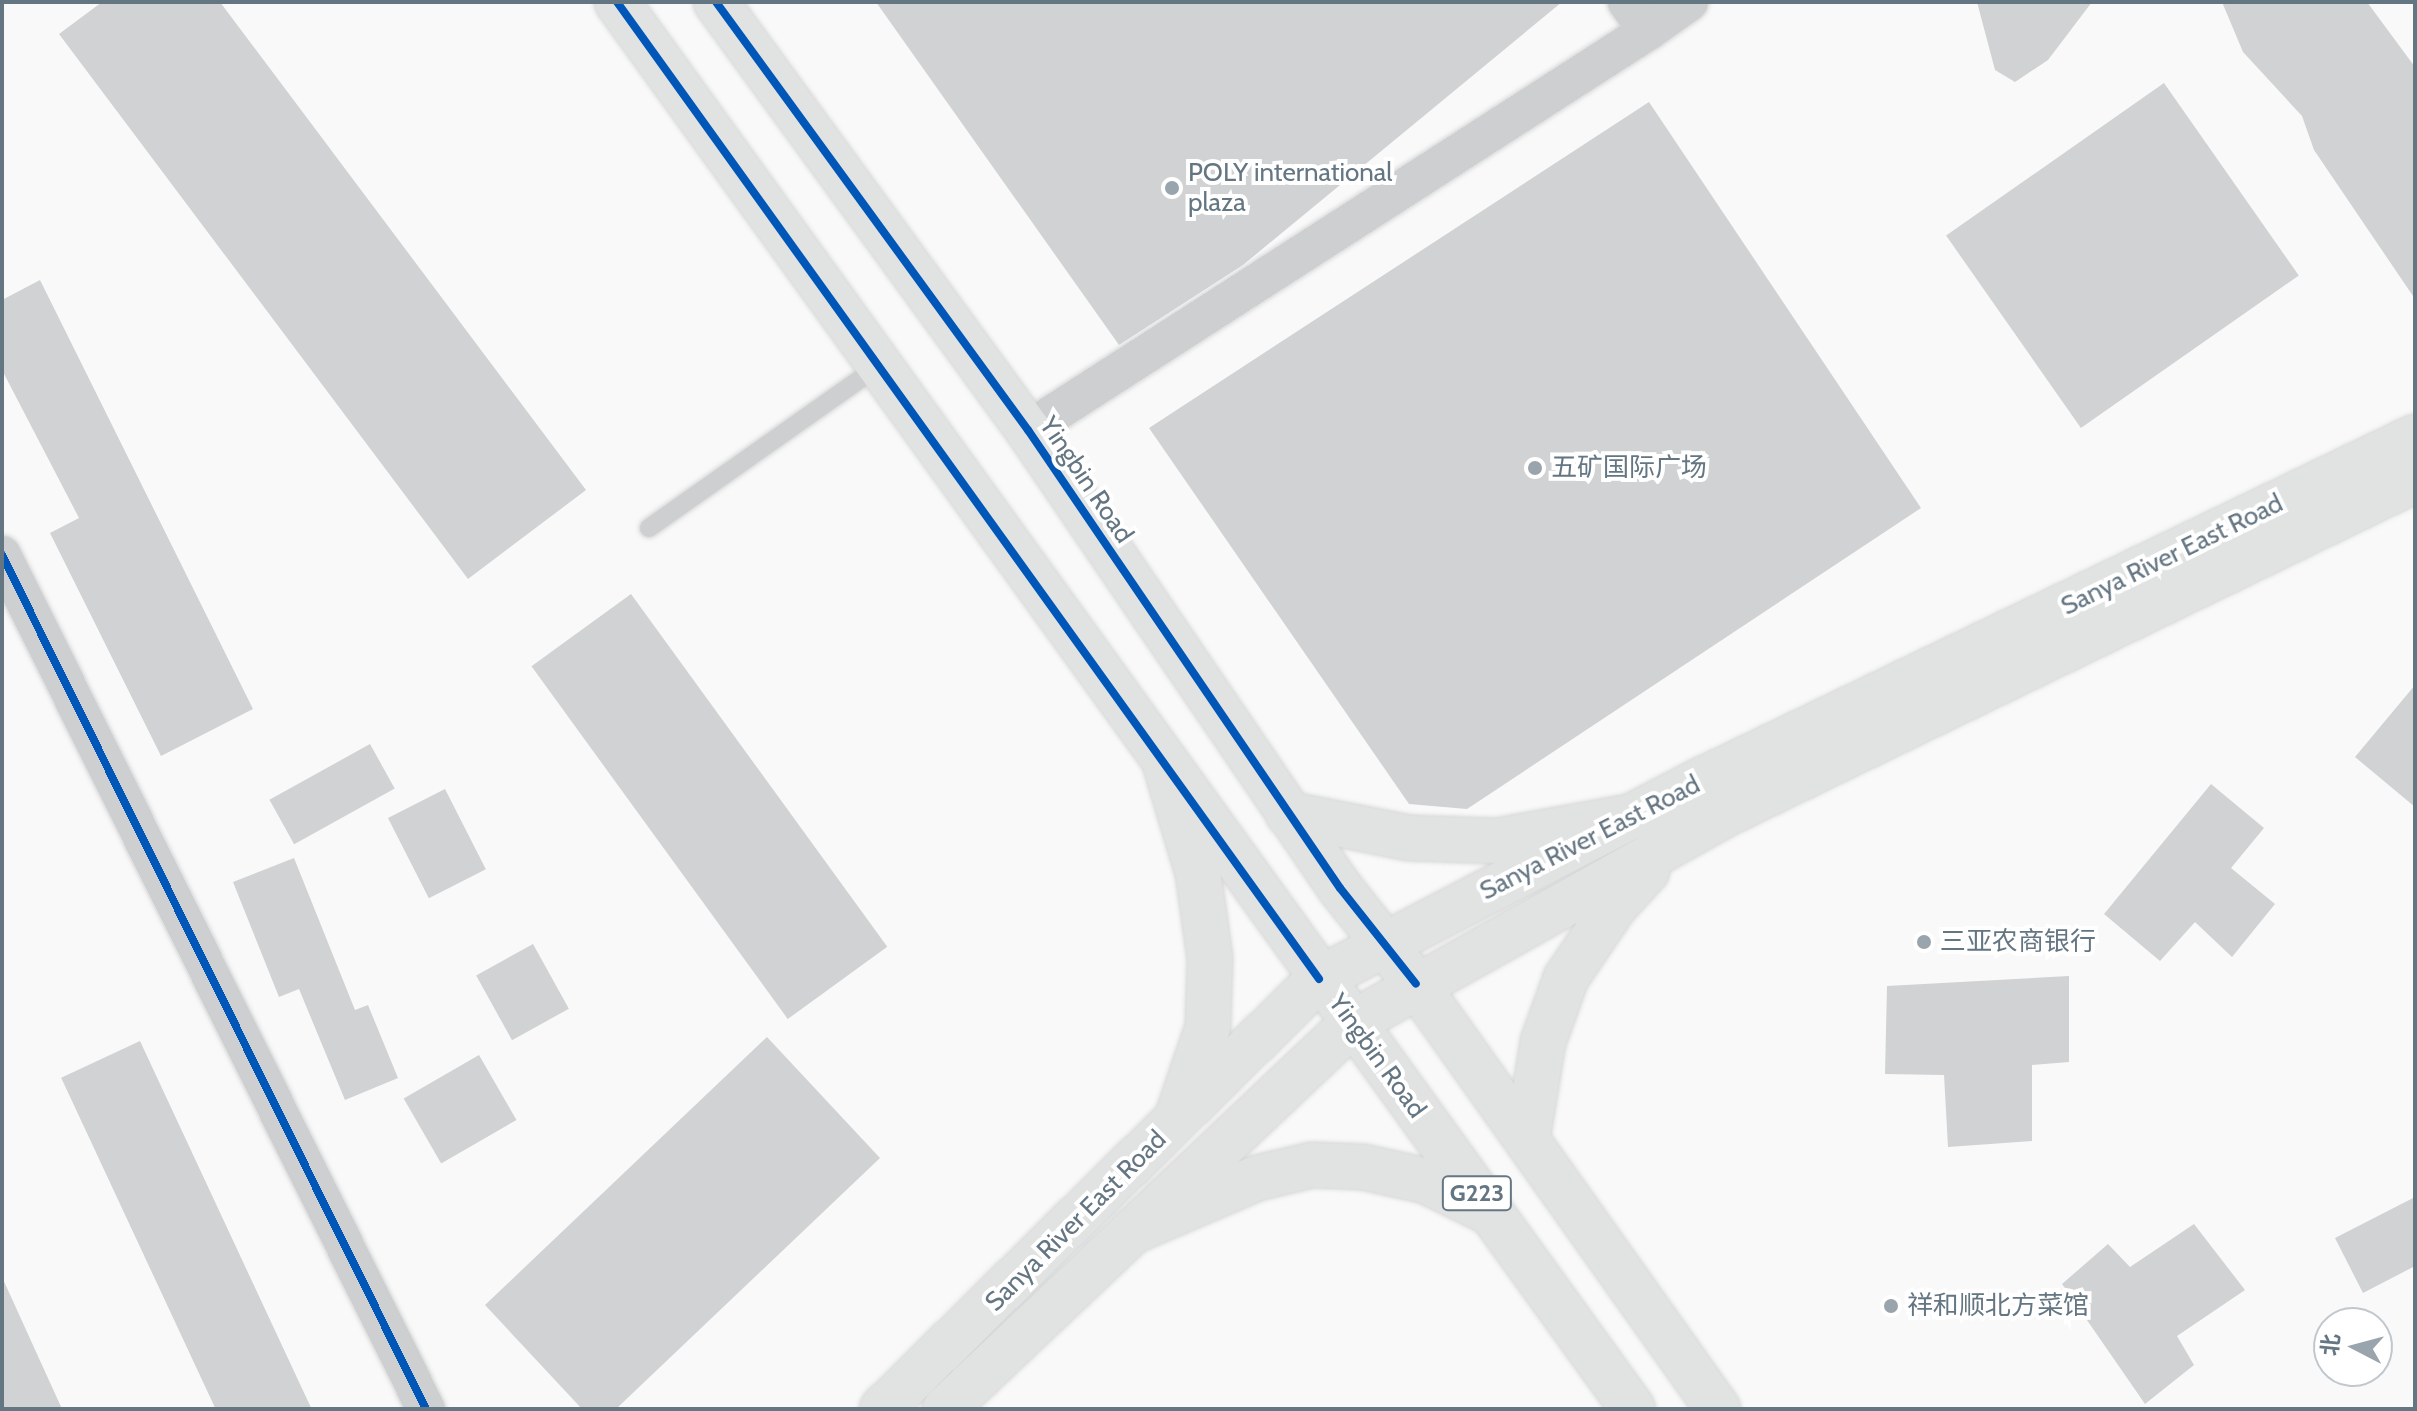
<!DOCTYPE html>
<meta charset="utf-8">
<style>
body{margin:0}
#map{position:relative;width:2417px;height:1411px;overflow:hidden;background:#f9f9f9;font-family:Cabin,"Noto Sans SC",sans-serif}
div>[style]{position:absolute}
.building>*{inset:0;background:#d0d2d3;transform-origin:0 0}
.roads{filter:drop-shadow(0 0 2px #d5d6d7) drop-shadow(0 0 2px #d5d6d7)}
.service>*{height:18px;margin:-9px;padding:0 9px;transform-origin:9px;border-radius:9px;background:#cecfd0}
.minor>*{height:38px;margin:-19px;padding:0 19px;transform-origin:19px;border-radius:19px;background:#cecfd0}
.secondary>*{height:44px;margin:-22px;padding:0 22px;transform-origin:22px;border-radius:22px;background:#e1e2e2}
.primary>*{height:44px;margin:-22px;padding:0 22px;transform-origin:22px;border-radius:22px;background:#e1e2e2}
.trunk>*{height:44px;margin:-22px;padding:0 22px;transform-origin:22px;border-radius:22px;background:#e1e2e2}
.cycleway>*{height:8px;margin:-4px;padding:0 4px;transform-origin:4px;border-radius:4px;background:#0057b8}
.dots>*{width:22px;height:22px;translate:-50% -50%;box-sizing:border-box;border:4px solid #fff;border-radius:50%}
span{translate:-50% -50%;white-space:nowrap;text-align:center;line-height:1.15;-webkit-text-stroke:8px #fff;paint-order:stroke}
.shield-label span{padding:2px 6px;background:#fff;border:2px solid;border-radius:6px;-webkit-text-stroke-width:0}
.shield-label{font-size:24px;color:#657683;font-weight:700}
.poi-label{font-size:26px;color:#657683}
.left{translate:0 -50%;text-align:left}
.street-label{font-size:26px;color:#657683}
.frame{position:absolute;inset:0;border:4px solid #657683;pointer-events:none}
.north{position:absolute;left:2313px;top:1307px;width:80px;height:80px;box-sizing:border-box;background:#fff;border:2px solid #c1c8cd;border-radius:50%;rotate:276deg;font-size:22px;font-weight:700;line-height:32px;text-align:center;color:#657683}
.north::after{content:'';display:block;margin:auto;width:28px;height:36px;background:#99a4ac;clip-path:polygon(50% 0,100% 100%,50% 72%,0 100%)}
</style>
<div id="map">
<div class="building">
<div style="clip-path:polygon(102px 2px,220px 2px,586px 490px,468px 579px,59px 34px)"></div>
<div style="clip-path:polygon(876px 2px,1562px 2px,1243px 265px,1119px 345px)"></div>
<div style="clip-path:polygon(1977px 2px,2092px 2px,2048px 60px,2015px 82px,1995px 70px)"></div>
<div style="clip-path:polygon(2222px 2px,2367px 2px,2415px 67px,2415px 299px,2314px 150px,2302px 116px,2243px 52px)"></div>
<div style="left:2164px;top:83px;width:235px;height:266px;rotate:55deg"></div>
<div style="clip-path:polygon(1649px 102px,1921px 508px,1467px 809px,1409px 804px,1149px 428px)"></div>
<div style="clip-path:polygon(40px 280px,253px 709px,161px 756px,50px 533px,79px 518px,2px 370px,2px 300px)"></div>
<div style="left:631px;top:594px;width:436px;height:123px;rotate:54deg"></div>
<div style="clip-path:polygon(2415px 685px,2415px 807px,2355px 757px)"></div>
<div style="left:370px;top:744px;width:51px;height:115px;rotate:61deg"></div>
<div style="clip-path:polygon(2211px 784px,2264px 828px,2231px 868px,2275px 904px,2232px 957px,2195px 922px,2160px 961px,2104px 914px)"></div>
<div style="left:445px;top:789px;width:90px;height:64px;rotate:63deg"></div>
<div style="clip-path:polygon(294px 858px,355px 1010px,368px 1005px,398px 1078px,345px 1100px,299px 989px,279px 997px,233px 882px)"></div>
<div style="left:533px;top:944px;width:74px;height:65px;rotate:61deg"></div>
<div style="clip-path:polygon(2069px 976px,2069px 1062px,2032px 1065px,2032px 1141px,1948px 1147px,1944px 1075px,1885px 1074px,1887px 986px)"></div>
<div style="clip-path:polygon(767px 1037px,880px 1158px,616px 1409px,582px 1409px,485px 1305px)"></div>
<div style="left:140px;top:1041px;width:405px;height:87px;rotate:65deg"></div>
<div style="left:479px;top:1055px;width:75px;height:87px;rotate:60deg"></div>
<div style="clip-path:polygon(2415px 1197px,2415px 1266px,2363px 1293px,2335px 1238px)"></div>
<div style="clip-path:polygon(2194px 1224px,2245px 1290px,2177px 1336px,2194px 1365px,2145px 1404px,2062px 1284px,2108px 1244px,2130px 1267px)"></div>
<div style="clip-path:polygon(2px 1277px,62px 1409px,2px 1409px)"></div>
</div>
<div class="roads">
<div class="service">
<div style="left:649px;top:528px;width:281px;rotate:-35.2deg"></div>
</div>
<div class="minor">
<div style="left:1648px;top:31px;width:50px;rotate:-35.3deg"></div>
<div style="left:1028px;top:430px;width:737px;rotate:-32.76deg"></div>
<div style="left:1648px;top:31px;width:36px;rotate:-126deg"></div>
<div style="left:2px;top:555px;width:953px;rotate:63.6deg"></div>
</div>
<div class="secondary">
<div style="left:1166px;top:767px;width:111px;rotate:73.2deg"></div>
<div style="left:1198px;top:873px;width:86px;rotate:82deg"></div>
<div style="left:1210px;top:958px;width:69px;rotate:91.7deg"></div>
<div style="left:1208px;top:1027px;width:90px;rotate:108.8deg"></div>
<div style="left:1527px;top:1140px;width:99px;rotate:-80.7deg"></div>
<div style="left:1543px;top:1042px;width:68px;rotate:-70.2deg"></div>
<div style="left:1566px;top:978px;width:86px;rotate:-55.9deg"></div>
<div style="left:1614px;top:907px;width:49px;rotate:-47.5deg"></div>
<div style="left:882px;top:1409px;width:613px;rotate:-44.54deg"></div>
<div style="left:1319px;top:979px;width:434px;rotate:-27.5deg"></div>
<div style="left:1704px;top:779px;width:789px;rotate:-25.69deg"></div>
<div style="left:945px;top:1409px;width:563px;rotate:-43.42deg"></div>
<div style="left:1354px;top:1022px;width:424px;rotate:-29.2deg"></div>
<div style="left:1724px;top:815px;width:768px;rotate:-25.86deg"></div>
</div>
<div class="primary">
<div style="left:1288px;top:814px;width:123px;rotate:11.2deg"></div>
<div style="left:1409px;top:838px;width:88px;rotate:2deg"></div>
<div style="left:1497px;top:841px;width:139px;rotate:-10.3deg"></div>
<div style="left:1131px;top:1232px;width:137px;rotate:-23.2deg"></div>
<div style="left:1257px;top:1178px;width:57px;rotate:-13.3deg"></div>
<div style="left:1312px;top:1165px;width:51px;rotate:2.2deg"></div>
<div style="left:1363px;top:1167px;width:65px;rotate:12.5deg"></div>
<div style="left:1426px;top:1181px;width:72px;rotate:26.2deg"></div>
</div>
<div class="trunk">
<div style="left:617px;top:2px;width:1735px;rotate:54.17deg"></div>
<div style="left:716px;top:2px;width:530px;rotate:53.91deg"></div>
<div style="left:1028px;top:430px;width:554px;rotate:55.74deg"></div>
<div style="left:1340px;top:888px;width:122px;rotate:51.6deg"></div>
<div style="left:1416px;top:984px;width:521px;rotate:54.6deg"></div>
</div>
</div>
<div class="cycleway">
<div style="left:617px;top:2px;width:1203px;rotate:54.3deg"></div>
<div style="left:716px;top:2px;width:530px;rotate:53.91deg"></div>
<div style="left:1028px;top:430px;width:554px;rotate:55.74deg"></div>
<div style="left:1340px;top:888px;width:122px;rotate:51.6deg"></div>
<div style="left:2px;top:555px;width:953px;rotate:63.6deg"></div>
</div>
<div class="dots">
<div style="left:1172px;top:188px;background:#99a4ac"></div>
<div style="left:1535px;top:468px;background:#99a4ac"></div>
<div style="left:1924px;top:942px;background:#99a4ac"></div>
<div style="left:1891px;top:1306px;background:#99a4ac"></div>
</div>
<div class="shield-label">
<span style="left:1477px;top:1193px">G223</span>
</div>
<div class="poi-label">
<span class="left" style="left:1188px;top:188px">POLY international<br>plaza</span>
<span class="left" style="left:1551px;top:468px">五矿国际广场</span>
<span class="left" style="left:1940px;top:942px">三亚农商银行</span>
<span class="left" style="left:1907px;top:1306px">祥和顺北方菜馆</span>
</div>
<div class="street-label">
<span style="left:1086px;top:480px;rotate:56deg">Yingbin Road</span>
<span style="left:2172px;top:555px;rotate:-26deg">Sanya River East Road</span>
<span style="left:1590px;top:838px;rotate:-27deg">Sanya River East Road</span>
<span style="left:1377px;top:1056px;rotate:54deg">Yingbin Road</span>
<span style="left:1076px;top:1221px;rotate:-45deg">Sanya River East Road</span>
</div>
<div class="frame"></div>
<div class="north">北</div>
</div>
